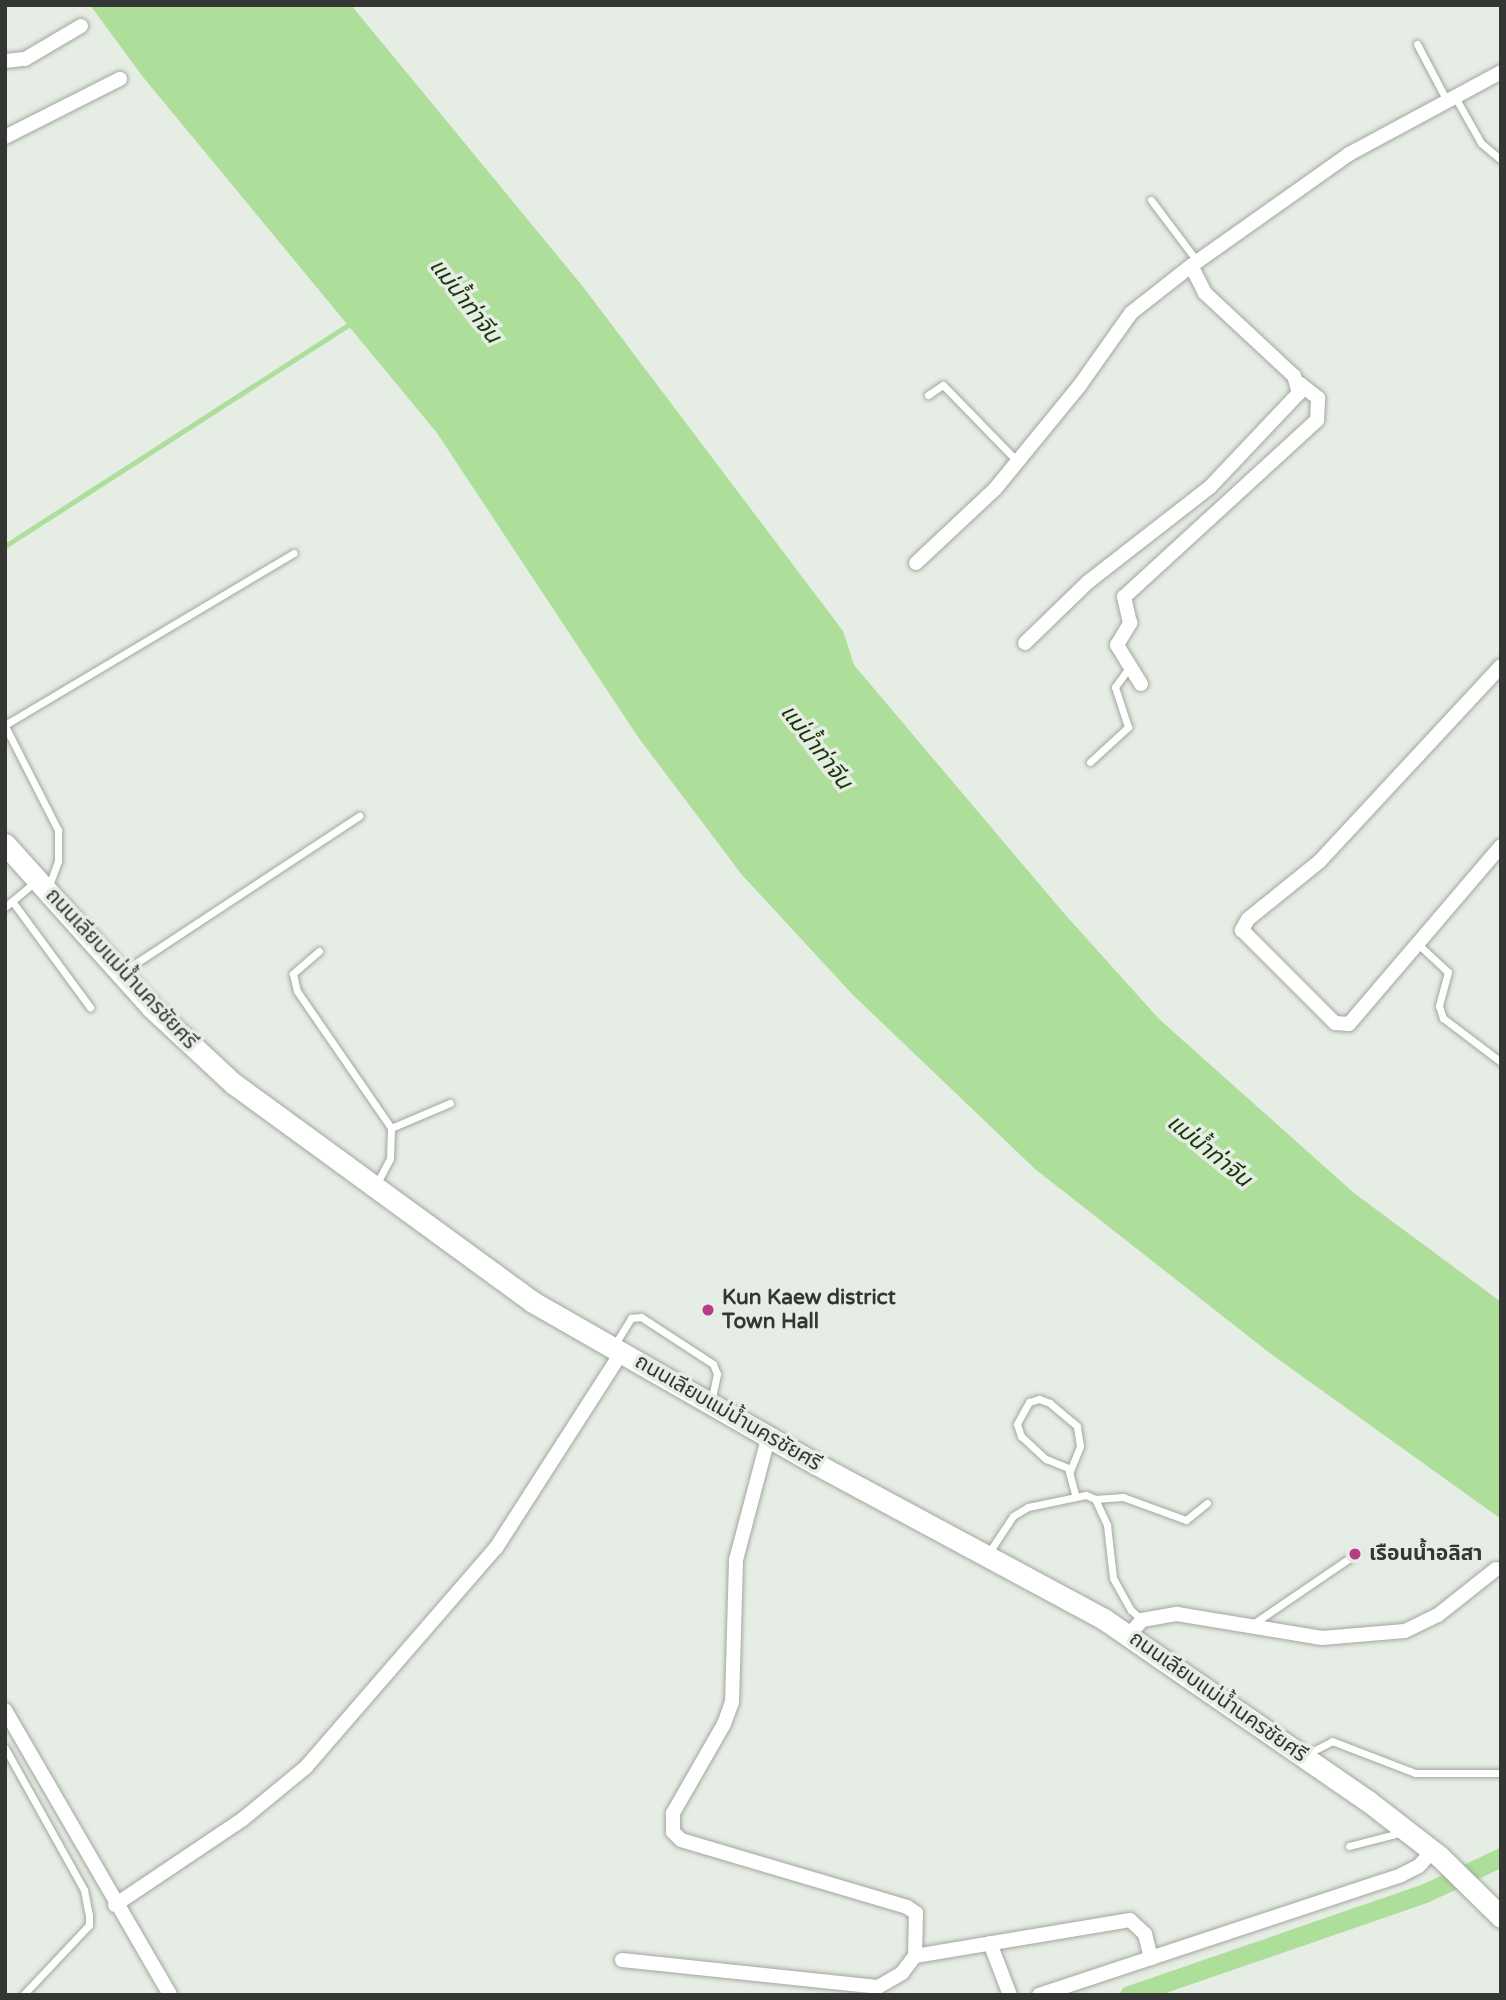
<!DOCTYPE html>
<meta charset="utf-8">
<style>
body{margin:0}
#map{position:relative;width:1506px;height:2000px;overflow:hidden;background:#e6ede4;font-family:"Varela Round","Noto Sans Thai",sans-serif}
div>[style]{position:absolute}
.water>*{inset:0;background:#aedf9a}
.stream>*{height:5px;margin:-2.5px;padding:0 2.5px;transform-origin:2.5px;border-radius:2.5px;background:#aedf9a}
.canal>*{height:19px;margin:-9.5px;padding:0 9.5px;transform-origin:9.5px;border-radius:9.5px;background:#aedf9a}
.roads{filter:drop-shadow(0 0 2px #a1a79f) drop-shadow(0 0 2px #a1a79f)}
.service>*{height:7px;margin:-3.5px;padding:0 3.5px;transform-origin:3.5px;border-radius:3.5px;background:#fff}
.minor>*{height:14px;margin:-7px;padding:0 7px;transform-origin:7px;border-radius:7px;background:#fff}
.secondary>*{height:21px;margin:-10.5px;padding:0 10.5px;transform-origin:10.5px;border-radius:10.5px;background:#fff}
.dots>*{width:19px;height:19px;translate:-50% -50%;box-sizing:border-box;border:4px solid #e6ede4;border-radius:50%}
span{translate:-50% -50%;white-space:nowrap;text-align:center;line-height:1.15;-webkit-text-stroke:7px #e6ede4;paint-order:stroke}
.street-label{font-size:21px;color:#343633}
.poi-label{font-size:21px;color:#343633;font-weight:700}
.left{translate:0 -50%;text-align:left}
.water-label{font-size:23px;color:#183707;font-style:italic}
.frame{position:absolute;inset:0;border:7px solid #343633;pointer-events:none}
</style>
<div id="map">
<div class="water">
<div style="clip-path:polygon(90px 5px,351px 5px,584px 288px,843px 631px,854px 665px,1062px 911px,1159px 1019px,1354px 1193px,1501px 1302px,1501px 1519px,1271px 1354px,1035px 1169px,853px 995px,742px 875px,638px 737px,437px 433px,143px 77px)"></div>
</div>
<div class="stream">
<div style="left:5px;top:546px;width:413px;rotate:-32.8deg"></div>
</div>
<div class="canal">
<div style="left:1129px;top:1995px;width:313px;rotate:-19deg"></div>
<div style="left:1425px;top:1893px;width:84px;rotate:-25.3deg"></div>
</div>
<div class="roads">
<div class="service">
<div style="left:1417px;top:44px;width:64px;rotate:62.2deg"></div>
<div style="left:1455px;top:97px;width:53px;rotate:60.5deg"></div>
<div style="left:1481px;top:143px;width:26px;rotate:40deg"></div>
<div style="left:1151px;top:200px;width:76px;rotate:53deg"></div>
<div style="left:928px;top:395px;width:18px;rotate:-34deg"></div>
<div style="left:943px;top:385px;width:106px;rotate:45.8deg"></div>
<div style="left:5px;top:725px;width:336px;rotate:-30.8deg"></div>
<div style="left:5px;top:726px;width:117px;rotate:63deg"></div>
<div style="left:58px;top:830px;width:31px;rotate:90deg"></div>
<div style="left:58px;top:861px;width:27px;rotate:110deg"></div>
<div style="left:1090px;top:762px;width:52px;rotate:-42.6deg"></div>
<div style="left:1128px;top:727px;width:42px;rotate:-108deg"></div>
<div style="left:1115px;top:687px;width:24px;rotate:-54deg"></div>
<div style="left:12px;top:901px;width:132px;rotate:53.7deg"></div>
<div style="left:5px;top:907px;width:38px;rotate:-40deg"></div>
<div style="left:1420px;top:946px;width:38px;rotate:43deg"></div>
<div style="left:1448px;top:972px;width:35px;rotate:105deg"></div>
<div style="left:1439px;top:1006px;width:13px;rotate:72deg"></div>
<div style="left:1443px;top:1018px;width:73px;rotate:37.2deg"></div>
<div style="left:319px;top:951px;width:35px;rotate:139deg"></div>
<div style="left:293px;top:974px;width:17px;rotate:77deg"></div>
<div style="left:297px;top:991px;width:166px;rotate:55.5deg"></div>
<div style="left:391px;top:1128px;width:64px;rotate:-23deg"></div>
<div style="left:124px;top:971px;width:282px;rotate:-33.4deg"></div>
<div style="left:377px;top:1183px;width:27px;rotate:-62deg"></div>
<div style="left:390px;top:1159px;width:31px;rotate:-88deg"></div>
<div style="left:615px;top:1344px;width:31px;rotate:-58deg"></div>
<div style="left:631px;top:1318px;width:10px;rotate:-6deg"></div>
<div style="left:641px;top:1317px;width:86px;rotate:33.1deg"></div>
<div style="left:713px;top:1364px;width:11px;rotate:68deg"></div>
<div style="left:717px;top:1374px;width:29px;rotate:102deg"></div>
<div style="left:1070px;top:1471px;width:27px;rotate:-68deg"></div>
<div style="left:1080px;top:1446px;width:20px;rotate:-99deg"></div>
<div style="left:1077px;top:1426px;width:35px;rotate:-140deg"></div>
<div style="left:1050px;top:1403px;width:12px;rotate:-160deg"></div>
<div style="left:1039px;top:1399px;width:10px;rotate:163deg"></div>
<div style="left:1029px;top:1402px;width:25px;rotate:119deg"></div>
<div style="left:1017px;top:1424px;width:13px;rotate:72deg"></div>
<div style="left:1021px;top:1436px;width:34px;rotate:43deg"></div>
<div style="left:1046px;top:1459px;width:24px;rotate:22deg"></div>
<div style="left:1068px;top:1468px;width:27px;rotate:75deg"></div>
<div style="left:1095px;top:1499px;width:28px;rotate:-4deg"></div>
<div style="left:1123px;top:1497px;width:67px;rotate:20.1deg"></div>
<div style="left:1186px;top:1520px;width:27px;rotate:-39deg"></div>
<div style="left:988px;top:1554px;width:45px;rotate:-56.7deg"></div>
<div style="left:1013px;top:1516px;width:17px;rotate:-31deg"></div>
<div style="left:1028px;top:1507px;width:59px;rotate:-11.7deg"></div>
<div style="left:1086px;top:1495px;width:10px;rotate:24deg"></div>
<div style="left:1095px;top:1499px;width:29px;rotate:65deg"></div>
<div style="left:1107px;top:1525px;width:53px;rotate:83.5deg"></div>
<div style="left:1113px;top:1578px;width:37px;rotate:61deg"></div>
<div style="left:1131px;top:1610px;width:15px;rotate:42deg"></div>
<div style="left:1250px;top:1626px;width:130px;rotate:-34.3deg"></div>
<div style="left:5px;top:1748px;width:162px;rotate:60.9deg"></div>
<div style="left:84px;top:1890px;width:25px;rotate:79deg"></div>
<div style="left:89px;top:1915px;width:10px;rotate:90deg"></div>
<div style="left:89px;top:1925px;width:96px;rotate:133.3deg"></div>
<div style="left:1307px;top:1754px;width:28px;rotate:-27deg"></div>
<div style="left:1332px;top:1741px;width:89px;rotate:21.1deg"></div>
<div style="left:1415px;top:1773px;width:86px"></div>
<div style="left:1349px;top:1846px;width:56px;rotate:-14.5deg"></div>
</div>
<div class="minor">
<div style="left:5px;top:61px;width:20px;rotate:-6deg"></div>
<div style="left:25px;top:59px;width:65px;rotate:-30.5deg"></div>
<div style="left:5px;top:137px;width:129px;rotate:-26.8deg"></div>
<div style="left:916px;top:563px;width:108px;rotate:-43.1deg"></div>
<div style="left:995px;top:489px;width:134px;rotate:-50.7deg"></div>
<div style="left:1080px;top:385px;width:88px;rotate:-54.7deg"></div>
<div style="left:1131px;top:313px;width:76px;rotate:-38.1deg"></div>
<div style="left:1025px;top:643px;width:88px;rotate:-44.1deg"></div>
<div style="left:1088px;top:582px;width:155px;rotate:-37.9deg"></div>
<div style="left:1210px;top:487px;width:129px;rotate:-46.6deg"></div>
<div style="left:1299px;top:393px;width:18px;rotate:-106deg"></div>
<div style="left:1294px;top:376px;width:122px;rotate:-137deg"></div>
<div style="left:1205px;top:293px;width:30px;rotate:-117deg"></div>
<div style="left:1191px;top:266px;width:194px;rotate:-35.3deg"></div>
<div style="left:1349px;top:154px;width:173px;rotate:-28.3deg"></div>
<div style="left:1501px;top:666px;width:266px;rotate:132.9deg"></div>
<div style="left:1320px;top:861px;width:92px;rotate:141.1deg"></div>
<div style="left:1248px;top:919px;width:13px;rotate:119deg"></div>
<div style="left:1242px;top:930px;width:132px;rotate:45deg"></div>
<div style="left:1335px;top:1023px;width:14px;rotate:4deg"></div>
<div style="left:1349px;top:1024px;width:234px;rotate:-49.5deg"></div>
<div style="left:1141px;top:684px;width:46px;rotate:-121.6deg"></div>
<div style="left:1117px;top:645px;width:26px;rotate:-59deg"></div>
<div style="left:1130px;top:623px;width:27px;rotate:-103deg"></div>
<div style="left:1124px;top:597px;width:262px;rotate:-42.5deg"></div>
<div style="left:1317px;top:420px;width:22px;rotate:-87deg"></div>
<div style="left:1318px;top:398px;width:23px;rotate:-142deg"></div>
<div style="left:769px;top:1435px;width:129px;rotate:104.8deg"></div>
<div style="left:736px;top:1560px;width:142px;rotate:91.6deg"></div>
<div style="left:732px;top:1702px;width:23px;rotate:110deg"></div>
<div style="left:724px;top:1724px;width:103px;rotate:119.8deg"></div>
<div style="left:673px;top:1813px;width:19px;rotate:90deg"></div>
<div style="left:673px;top:1832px;width:11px;rotate:45deg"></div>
<div style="left:681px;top:1840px;width:236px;rotate:16.5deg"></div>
<div style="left:907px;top:1907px;width:11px;rotate:34deg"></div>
<div style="left:916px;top:1913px;width:43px;rotate:91.3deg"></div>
<div style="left:915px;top:1956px;width:218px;rotate:-9.5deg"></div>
<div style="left:1130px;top:1920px;width:21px;rotate:43deg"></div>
<div style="left:1145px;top:1934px;width:25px;rotate:76deg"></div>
<div style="left:1129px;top:1635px;width:20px;rotate:-49deg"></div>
<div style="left:1142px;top:1620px;width:36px;rotate:-10deg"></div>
<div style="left:1177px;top:1614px;width:147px;rotate:9.4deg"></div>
<div style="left:1322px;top:1638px;width:83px;rotate:-4.8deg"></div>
<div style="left:1405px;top:1631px;width:37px;rotate:-26deg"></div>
<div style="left:1438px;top:1615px;width:74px;rotate:-38.4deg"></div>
<div style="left:5px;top:1710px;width:329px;rotate:59.9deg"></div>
<div style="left:115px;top:1905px;width:154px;rotate:-33.9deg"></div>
<div style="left:243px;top:1819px;width:82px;rotate:-39.5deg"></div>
<div style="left:306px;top:1767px;width:290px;rotate:-49.1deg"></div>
<div style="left:496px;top:1548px;width:232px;rotate:-57.3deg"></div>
<div style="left:990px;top:1943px;width:56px;rotate:69deg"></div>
<div style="left:622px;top:1960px;width:257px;rotate:6deg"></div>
<div style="left:878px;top:1987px;width:28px;rotate:-30deg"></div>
<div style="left:902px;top:1973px;width:21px;rotate:-53deg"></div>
<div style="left:1039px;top:1995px;width:381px;rotate:-18.3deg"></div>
<div style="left:1401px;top:1875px;width:20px;rotate:-27deg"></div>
<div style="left:1419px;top:1866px;width:20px;rotate:-49deg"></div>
</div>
<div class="secondary">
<div style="left:5px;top:844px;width:219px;rotate:48.1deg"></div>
<div style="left:151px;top:1007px;width:113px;rotate:42.9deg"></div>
<div style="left:234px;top:1084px;width:370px;rotate:36.1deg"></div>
<div style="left:533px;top:1302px;width:326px;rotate:29.8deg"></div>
<div style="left:816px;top:1464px;width:327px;rotate:28.3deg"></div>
<div style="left:1104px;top:1619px;width:321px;rotate:34.6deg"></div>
<div style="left:1368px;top:1801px;width:90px;rotate:37.8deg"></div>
<div style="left:1439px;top:1856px;width:87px;rotate:44.5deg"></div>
</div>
</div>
<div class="dots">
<div style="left:708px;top:1310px;background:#b93b88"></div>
<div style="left:1355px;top:1554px;background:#b93b88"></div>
</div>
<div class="street-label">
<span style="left:121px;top:969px;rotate:47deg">ถนนเลียบแม่น้ำนครชัยศรี</span>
<span style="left:728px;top:1413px;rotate:30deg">ถนนเลียบแม่น้ำนครชัยศรี</span>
<span style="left:1218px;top:1697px;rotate:35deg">ถนนเลียบแม่น้ำนครชัยศรี</span>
</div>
<div class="poi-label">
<span class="left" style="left:722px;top:1310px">Kun Kaew district<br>Town Hall</span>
<span class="left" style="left:1369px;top:1554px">เรือนน้ำอลิสา</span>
</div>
<div class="water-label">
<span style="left:465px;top:301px;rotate:52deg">แม่น้ำท่าจีน</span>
<span style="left:816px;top:747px;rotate:52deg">แม่น้ำท่าจีน</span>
<span style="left:1209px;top:1151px;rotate:39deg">แม่น้ำท่าจีน</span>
</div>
<div class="frame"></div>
</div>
